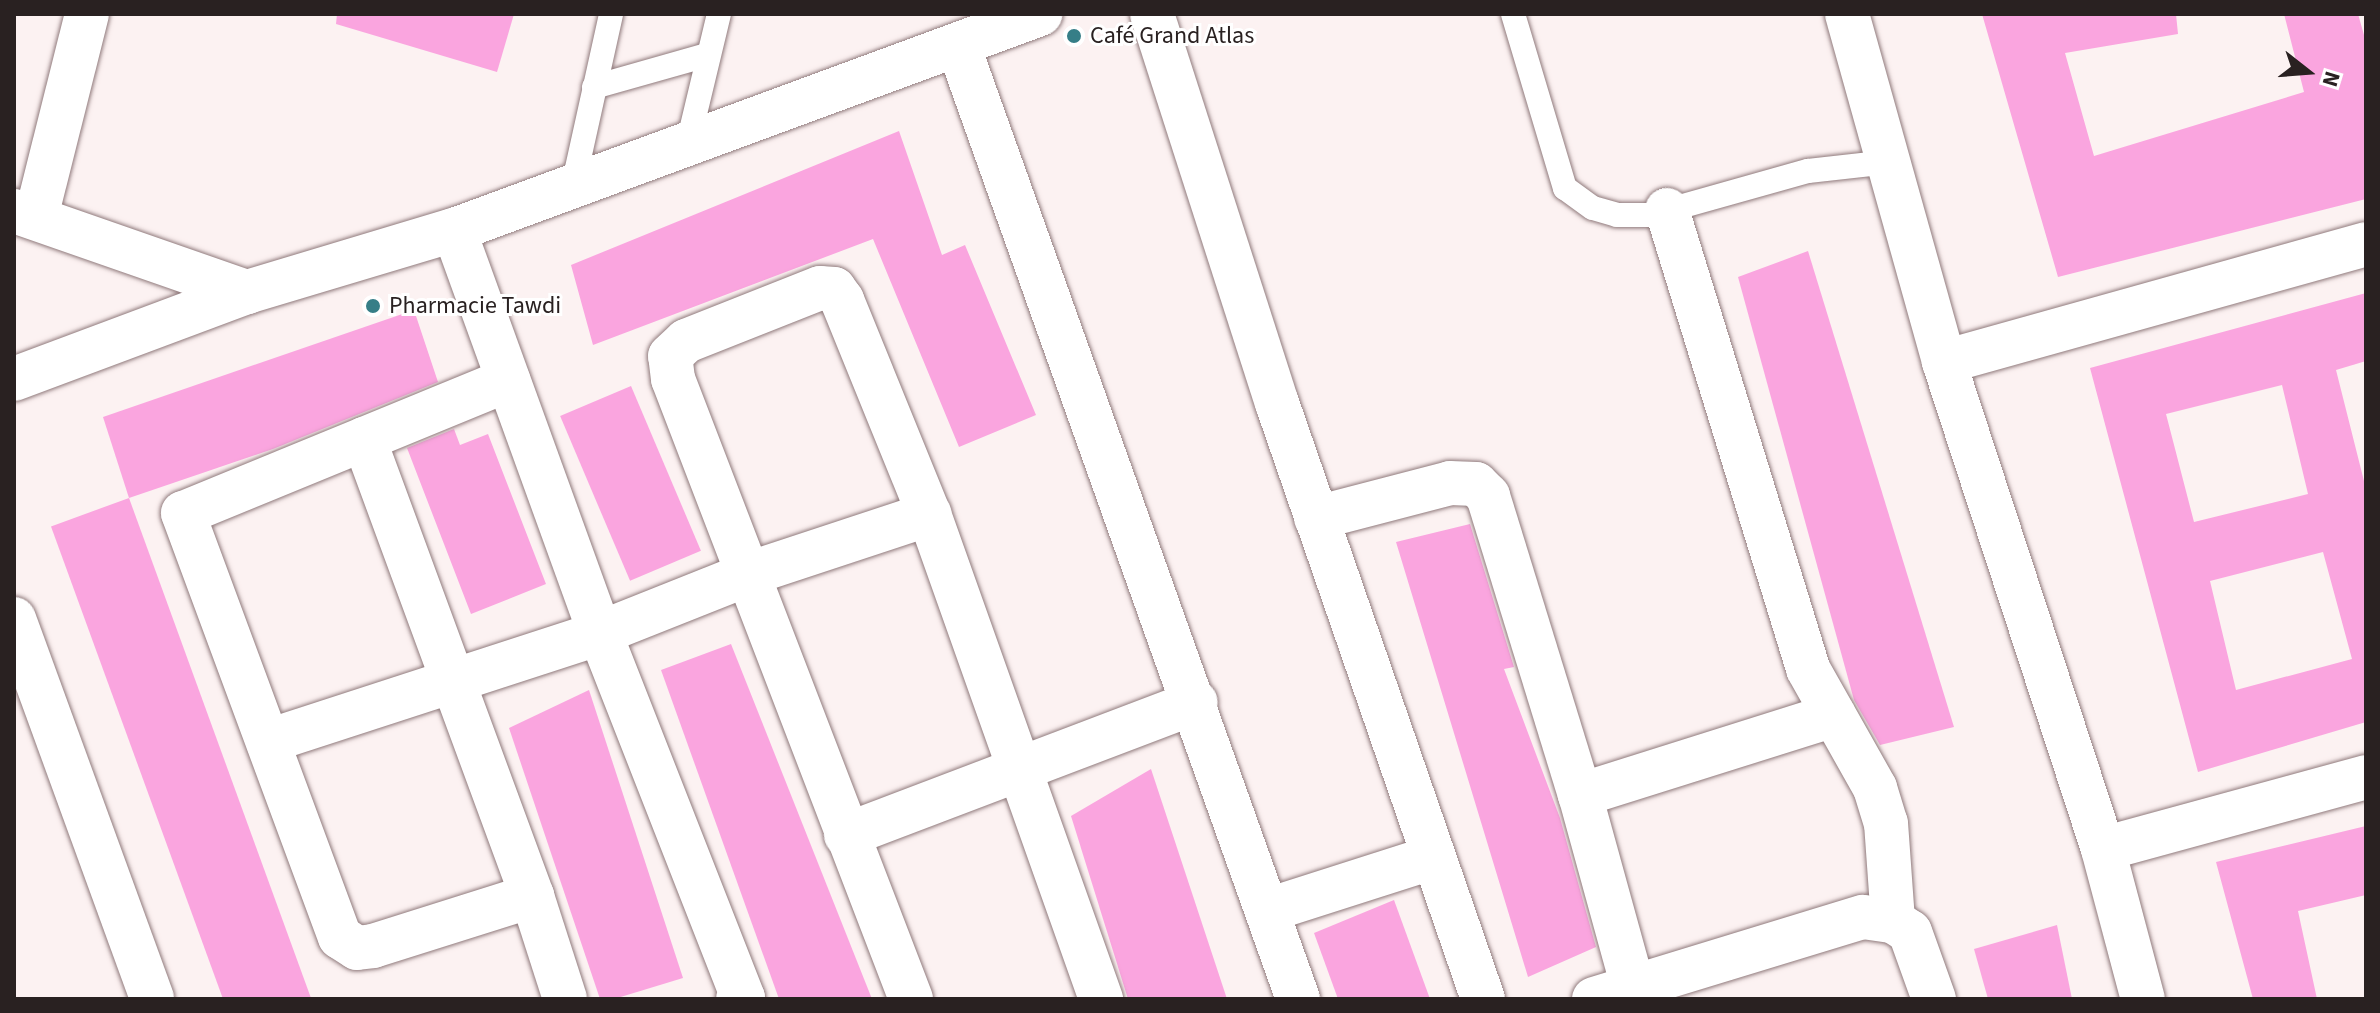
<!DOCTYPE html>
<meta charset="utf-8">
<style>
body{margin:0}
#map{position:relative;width:2380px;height:1013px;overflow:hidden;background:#fcf2f2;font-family:"Source Sans 3",sans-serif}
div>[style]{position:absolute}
.building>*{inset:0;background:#faa5df;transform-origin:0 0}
.roads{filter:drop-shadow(0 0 2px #907a7c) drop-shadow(0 0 2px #907a7c)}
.lane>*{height:24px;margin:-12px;padding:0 12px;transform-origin:12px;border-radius:12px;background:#fff}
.street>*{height:44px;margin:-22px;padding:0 22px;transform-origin:22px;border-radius:22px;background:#fff}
.secondary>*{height:44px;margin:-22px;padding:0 22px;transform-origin:22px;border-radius:22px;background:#fff}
.dots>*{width:22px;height:22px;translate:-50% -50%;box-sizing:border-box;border:4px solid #fff;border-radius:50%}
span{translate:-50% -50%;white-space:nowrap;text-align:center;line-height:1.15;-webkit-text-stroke:6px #fff;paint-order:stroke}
.poi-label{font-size:24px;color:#292121}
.left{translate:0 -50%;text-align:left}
.frame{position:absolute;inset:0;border:16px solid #292121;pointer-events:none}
.north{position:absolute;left:2268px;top:32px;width:80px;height:80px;-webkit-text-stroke:6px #fff;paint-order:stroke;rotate:107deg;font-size:22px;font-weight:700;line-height:32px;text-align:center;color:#292121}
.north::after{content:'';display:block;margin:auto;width:28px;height:36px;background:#292121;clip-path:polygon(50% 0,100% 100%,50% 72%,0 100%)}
</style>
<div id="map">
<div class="building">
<div style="clip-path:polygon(337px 14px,514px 14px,497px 72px,336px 24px)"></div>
<div style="clip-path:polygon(1982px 14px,2176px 14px,2178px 34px,2065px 53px,2094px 156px,2304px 92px,2284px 14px,2358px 14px,2366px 42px,2366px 199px,2058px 277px)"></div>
<div style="clip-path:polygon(899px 131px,942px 255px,965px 245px,1036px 415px,959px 447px,873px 239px,593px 345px,571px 265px)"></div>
<div style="clip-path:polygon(1808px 251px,1954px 727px,1880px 745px,1854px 700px,1738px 277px)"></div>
<div style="clip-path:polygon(evenodd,2366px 293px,2366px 361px,2336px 370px,2366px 489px,2366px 722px,2198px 772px,2090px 368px,2366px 293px,2282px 385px,2308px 494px,2194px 522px,2166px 414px,2282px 385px,2366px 293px,2323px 552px,2352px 659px,2236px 690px,2210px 581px,2323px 552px)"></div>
<div style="clip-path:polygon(414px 310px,438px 382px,273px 449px,129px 498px,103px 417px)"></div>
<div style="left:631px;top:386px;width:179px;height:77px;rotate:67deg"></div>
<div style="clip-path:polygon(454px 429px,460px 445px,488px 434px,546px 584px,471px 614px,407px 448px)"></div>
<div style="left:129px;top:498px;width:532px;height:83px;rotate:70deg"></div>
<div style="clip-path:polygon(1470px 524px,1514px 667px,1504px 669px,1560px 818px,1596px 947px,1528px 977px,1396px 542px)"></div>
<div style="clip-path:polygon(731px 644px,872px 999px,779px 999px,661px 670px)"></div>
<div style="clip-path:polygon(589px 690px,683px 978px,614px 999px,600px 999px,509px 728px)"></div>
<div style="clip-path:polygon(1151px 769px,1227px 999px,1128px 999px,1071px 816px)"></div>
<div style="clip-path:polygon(2366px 826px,2366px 895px,2298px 911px,2317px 999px,2253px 999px,2216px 862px)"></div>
<div style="clip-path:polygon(1394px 900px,1430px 999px,1338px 999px,1314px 933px)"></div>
<div style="clip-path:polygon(2057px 925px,2072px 999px,1988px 999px,1974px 949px)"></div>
</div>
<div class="roads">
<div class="lane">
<div style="left:1513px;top:14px;width:182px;rotate:73.4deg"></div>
<div style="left:1565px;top:188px;width:34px;rotate:36deg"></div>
<div style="left:1593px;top:208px;width:25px;rotate:16deg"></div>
<div style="left:1617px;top:215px;width:34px"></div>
<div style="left:1651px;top:215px;width:163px;rotate:-15.7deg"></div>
<div style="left:1808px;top:171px;width:81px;rotate:-6.4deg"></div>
<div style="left:594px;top:87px;width:117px;rotate:-15.8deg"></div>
<div style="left:688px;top:143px;width:133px;rotate:-76.5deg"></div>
<div style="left:573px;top:186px;width:176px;rotate:-77.5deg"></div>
</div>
<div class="street">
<div style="left:1152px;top:14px;width:409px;rotate:72.2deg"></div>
<div style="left:1277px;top:403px;width:631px;rotate:70.93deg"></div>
<div style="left:1847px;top:14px;width:361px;rotate:74.4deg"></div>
<div style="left:1944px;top:362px;width:512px;rotate:71.92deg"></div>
<div style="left:2103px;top:849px;width:155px;rotate:75.1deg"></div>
<div style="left:958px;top:45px;width:1013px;rotate:70.38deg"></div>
<div style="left:1667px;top:210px;width:480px;rotate:72.9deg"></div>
<div style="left:1808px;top:669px;width:137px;rotate:60.6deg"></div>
<div style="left:1875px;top:788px;width:37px;rotate:73deg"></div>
<div style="left:1886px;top:823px;width:98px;rotate:85.9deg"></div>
<div style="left:36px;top:217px;width:209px;rotate:-75.9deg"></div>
<div style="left:454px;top:230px;width:429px;rotate:70.1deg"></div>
<div style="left:600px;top:633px;width:392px;rotate:68.6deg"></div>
<div style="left:743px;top:998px;width:5px;rotate:169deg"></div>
<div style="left:1944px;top:362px;width:438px;rotate:-15.6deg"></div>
<div style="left:14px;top:379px;width:249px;rotate:-20.5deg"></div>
<div style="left:247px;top:292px;width:216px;rotate:-16.7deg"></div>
<div style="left:454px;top:230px;width:625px;rotate:-20.23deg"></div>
<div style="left:508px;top:380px;width:351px;rotate:157.7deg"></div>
<div style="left:183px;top:513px;width:452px;rotate:69.7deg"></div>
<div style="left:340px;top:937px;width:20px;rotate:33deg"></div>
<div style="left:357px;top:948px;width:16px;rotate:-7deg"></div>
<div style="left:373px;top:946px;width:167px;rotate:-17.5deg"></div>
<div style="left:364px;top:439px;width:487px;rotate:69.8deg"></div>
<div style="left:532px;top:896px;width:108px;rotate:72.2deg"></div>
<div style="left:1316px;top:518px;width:138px;rotate:-14.6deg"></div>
<div style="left:1450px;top:483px;width:26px;rotate:2deg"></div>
<div style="left:1476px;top:484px;width:17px;rotate:45deg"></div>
<div style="left:1488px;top:496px;width:313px;rotate:72.9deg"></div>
<div style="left:268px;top:741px;width:349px;rotate:-18deg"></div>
<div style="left:600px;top:633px;width:162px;rotate:-21.7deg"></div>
<div style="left:751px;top:573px;width:188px;rotate:-18.3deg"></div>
<div style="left:846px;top:835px;width:374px;rotate:-20.8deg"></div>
<div style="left:2103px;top:849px;width:273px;rotate:-15.3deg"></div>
<div style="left:1268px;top:910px;width:171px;rotate:-17.7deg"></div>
<div style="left:1633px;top:987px;width:199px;rotate:-105.4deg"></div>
<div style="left:1580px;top:795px;width:266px;rotate:-17.5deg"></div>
<div style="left:911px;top:999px;width:664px;rotate:-111deg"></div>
<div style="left:673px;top:379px;width:23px;rotate:-97deg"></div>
<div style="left:670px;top:356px;width:22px;rotate:-43deg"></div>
<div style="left:686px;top:341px;width:144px;rotate:-21.6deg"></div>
<div style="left:820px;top:288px;width:14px;rotate:4deg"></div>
<div style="left:834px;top:289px;width:14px;rotate:54deg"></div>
<div style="left:842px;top:300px;width:231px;rotate:67.9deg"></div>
<div style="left:929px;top:514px;width:515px;rotate:70.47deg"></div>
<div style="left:1594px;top:999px;width:281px;rotate:-17deg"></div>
<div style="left:1863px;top:917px;width:30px;rotate:8deg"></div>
<div style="left:1893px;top:921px;width:20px;rotate:33deg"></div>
<div style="left:1910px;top:932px;width:71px;rotate:70.3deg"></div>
</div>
<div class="secondary">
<div style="left:14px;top:211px;width:247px;rotate:19.2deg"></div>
<div style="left:14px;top:619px;width:404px;rotate:70deg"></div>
</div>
</div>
<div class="dots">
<div style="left:1074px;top:36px;background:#367e87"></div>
<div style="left:373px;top:306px;background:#367e87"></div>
</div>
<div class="poi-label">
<span class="left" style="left:1090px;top:36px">Café Grand Atlas</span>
<span class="left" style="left:389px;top:306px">Pharmacie Tawdi</span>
</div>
<div class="frame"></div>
<div class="north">N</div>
</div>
